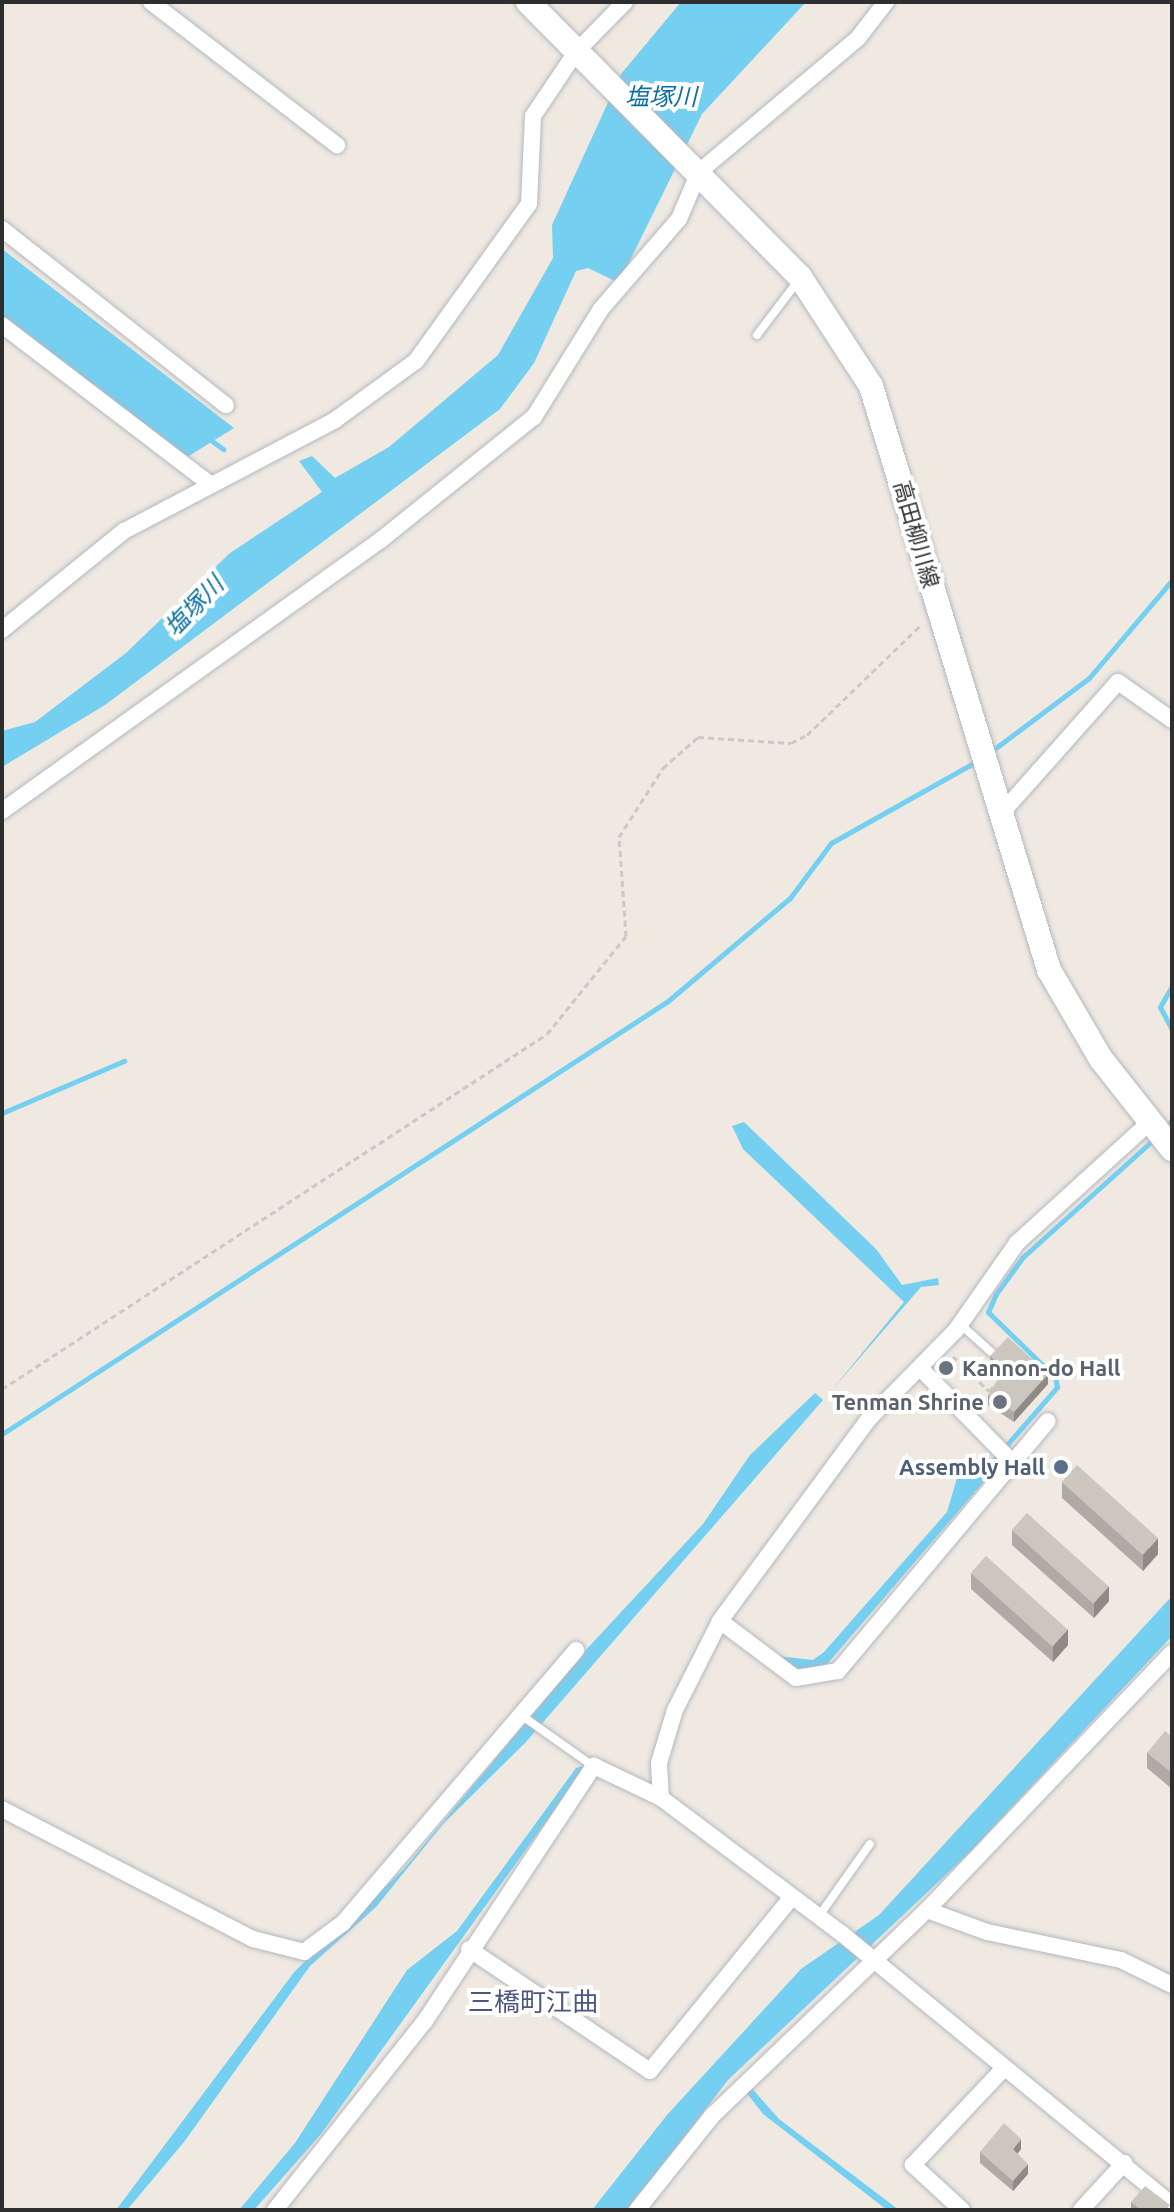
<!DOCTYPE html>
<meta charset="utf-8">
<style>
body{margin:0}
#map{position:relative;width:1174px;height:2212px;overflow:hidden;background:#efe9e1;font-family:Ubuntu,"Noto Sans JP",sans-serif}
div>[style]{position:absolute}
.water>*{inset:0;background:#75cff0}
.stream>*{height:5px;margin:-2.5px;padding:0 2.5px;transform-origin:2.5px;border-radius:2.5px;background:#75cff0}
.path>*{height:3px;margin-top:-1.5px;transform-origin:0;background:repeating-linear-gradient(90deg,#c9c9c9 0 6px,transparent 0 10px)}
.roads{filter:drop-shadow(0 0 2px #b4b7c1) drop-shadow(0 0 2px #b4b7c1)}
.lane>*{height:8px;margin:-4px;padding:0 4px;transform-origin:4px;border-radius:4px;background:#fff}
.street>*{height:16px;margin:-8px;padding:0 8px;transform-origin:8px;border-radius:8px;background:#fff}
.secondary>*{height:24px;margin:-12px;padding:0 12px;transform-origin:12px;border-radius:12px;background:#fff}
.wall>*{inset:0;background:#afaba4}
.shaded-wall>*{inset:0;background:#8e8b86}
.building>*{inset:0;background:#cbc7bf;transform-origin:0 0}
.dots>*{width:22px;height:22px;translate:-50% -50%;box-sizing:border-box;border:4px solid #fff;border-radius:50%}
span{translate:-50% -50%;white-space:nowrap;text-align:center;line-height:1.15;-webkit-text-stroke:8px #fff;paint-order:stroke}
.street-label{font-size:22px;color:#2e2e2e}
.worship-label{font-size:22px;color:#5b616d;font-weight:700}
.left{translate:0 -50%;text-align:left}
.right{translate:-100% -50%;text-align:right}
.service-label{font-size:22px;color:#4e5e75;font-weight:700}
.water-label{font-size:24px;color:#0d6fa3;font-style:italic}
.quarter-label{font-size:26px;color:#4d5680}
.frame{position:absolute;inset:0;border:4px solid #2e2e2e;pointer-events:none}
</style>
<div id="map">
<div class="water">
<div style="clip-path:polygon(681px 2px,806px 2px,702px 114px,619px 283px,588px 268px,576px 271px,534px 363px,500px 409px,105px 705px,2px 767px,2px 731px,35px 722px,126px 653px,230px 553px,322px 492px,299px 461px,312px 456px,335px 478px,389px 447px,498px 355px,553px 258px,552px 225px,621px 74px)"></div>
<div style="clip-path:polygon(2px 249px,234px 428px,184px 459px,2px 316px)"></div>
<div style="clip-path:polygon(744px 1122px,876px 1249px,902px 1285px,938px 1278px,939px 1285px,921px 1287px,831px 1391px,904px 1302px,743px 1149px,732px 1126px)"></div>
<div style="clip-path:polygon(815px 1393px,823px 1400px,525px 1743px,443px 1824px,376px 1907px,310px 1966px,184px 2142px,127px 2210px,116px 2210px,295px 1971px,403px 1870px,584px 1652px,703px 1524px,750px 1455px)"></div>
<div style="clip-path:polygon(986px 1456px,999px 1464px,823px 1669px,801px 1675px,777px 1656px,813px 1660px,824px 1652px,947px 1512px,957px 1478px)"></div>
<div style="clip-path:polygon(1172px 1596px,1172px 1636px,969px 1853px,728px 2080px,628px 2210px,592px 2210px,667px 2115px,801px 1969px,879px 1915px)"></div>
<div style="clip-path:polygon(587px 1765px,321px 2134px,254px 2210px,239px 2210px,295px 2143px,407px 1970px,457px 1931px,576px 1768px)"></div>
<div style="clip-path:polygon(748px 2084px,779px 2119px,899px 2210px,887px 2210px,763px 2114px,745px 2091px)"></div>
</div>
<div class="stream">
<div style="left:208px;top:438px;width:19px;rotate:36deg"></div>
<div style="left:989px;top:753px;width:125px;rotate:-36.9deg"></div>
<div style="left:1089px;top:678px;width:128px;rotate:-49.7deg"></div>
<div style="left:1172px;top:986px;width:24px;rotate:120deg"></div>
<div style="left:1160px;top:1007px;width:26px;rotate:62deg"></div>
<div style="left:2px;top:1113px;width:133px;rotate:-23.1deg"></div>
<div style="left:1164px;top:1129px;width:12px;rotate:-48deg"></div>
<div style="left:2px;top:1434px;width:794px;rotate:-33.03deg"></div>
<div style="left:668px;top:1001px;width:160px;rotate:-40.2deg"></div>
<div style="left:790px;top:898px;width:69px;rotate:-53.3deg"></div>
<div style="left:831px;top:843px;width:167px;rotate:-29.3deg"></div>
<div style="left:991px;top:1463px;width:101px;rotate:-49deg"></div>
<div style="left:1057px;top:1387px;width:10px;rotate:-101deg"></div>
<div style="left:1055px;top:1377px;width:93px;rotate:-135.9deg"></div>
<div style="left:988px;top:1312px;width:20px;rotate:-66deg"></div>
<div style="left:996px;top:1294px;width:46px;rotate:-53.9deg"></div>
<div style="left:1023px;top:1257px;width:176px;rotate:-42deg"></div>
</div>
<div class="path">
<div style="left:953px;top:1356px;width:8px;rotate:45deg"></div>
<div style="left:965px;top:1368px;width:33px;rotate:44deg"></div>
<div style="left:989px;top:1391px;width:7px;rotate:-45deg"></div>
<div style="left:2px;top:1389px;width:650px;rotate:-33.08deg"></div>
<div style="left:547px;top:1034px;width:126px;rotate:-51.1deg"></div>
<div style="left:626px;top:936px;width:99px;rotate:-94deg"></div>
<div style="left:619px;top:837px;width:82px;rotate:-57.5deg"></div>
<div style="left:663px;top:768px;width:47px;rotate:-41.5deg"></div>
<div style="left:698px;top:737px;width:93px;rotate:3.7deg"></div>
<div style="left:791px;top:743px;width:18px;rotate:-27deg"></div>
<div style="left:807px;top:735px;width:158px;rotate:-44deg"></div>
</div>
<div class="roads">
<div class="lane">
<div style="left:757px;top:335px;width:68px;rotate:-52.8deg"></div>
<div style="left:960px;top:1324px;width:42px;rotate:42.1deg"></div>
<div style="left:521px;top:1715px;width:88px;rotate:35.3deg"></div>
<div style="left:819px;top:1916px;width:88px;rotate:-54.7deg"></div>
</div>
<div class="street">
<div style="left:151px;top:2px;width:235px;rotate:37.6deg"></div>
<div style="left:2px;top:229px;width:285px;rotate:38.2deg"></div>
<div style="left:2px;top:325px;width:263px;rotate:37.4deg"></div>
<div style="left:2px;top:630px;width:157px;rotate:-39.1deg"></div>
<div style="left:124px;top:531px;width:238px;rotate:-27.7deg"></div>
<div style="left:335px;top:420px;width:100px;rotate:-36.1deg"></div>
<div style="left:416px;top:361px;width:193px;rotate:-54.3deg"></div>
<div style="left:529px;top:204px;width:88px;rotate:-87.4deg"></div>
<div style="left:533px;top:116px;width:77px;rotate:-56.1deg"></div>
<div style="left:576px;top:52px;width:70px;rotate:-45.6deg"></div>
<div style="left:2px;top:811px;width:467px;rotate:-35.6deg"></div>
<div style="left:382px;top:539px;width:195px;rotate:-38.8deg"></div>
<div style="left:534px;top:417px;width:127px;rotate:-58.2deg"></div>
<div style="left:601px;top:309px;width:119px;rotate:-49.1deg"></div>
<div style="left:679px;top:219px;width:51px;rotate:-66.9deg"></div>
<div style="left:699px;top:172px;width:208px;rotate:-40.1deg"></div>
<div style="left:858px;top:38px;width:46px;rotate:-52.1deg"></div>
<div style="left:999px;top:816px;width:179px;rotate:-48.4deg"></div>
<div style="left:1118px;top:682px;width:66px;rotate:35.1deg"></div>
<div style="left:1151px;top:1121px;width:181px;rotate:137.7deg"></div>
<div style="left:1017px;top:1243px;width:106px;rotate:125deg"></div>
<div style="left:956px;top:1330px;width:126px;rotate:134.4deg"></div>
<div style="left:868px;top:1420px;width:250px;rotate:126.4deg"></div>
<div style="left:720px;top:1621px;width:100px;rotate:116.8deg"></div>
<div style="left:675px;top:1710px;width:55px;rotate:106.8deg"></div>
<div style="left:659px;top:1763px;width:35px;rotate:87deg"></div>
<div style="left:661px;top:1798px;width:225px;rotate:36.9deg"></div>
<div style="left:841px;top:1933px;width:428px;rotate:39.4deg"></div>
<div style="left:921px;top:1369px;width:130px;rotate:45.6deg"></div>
<div style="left:720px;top:1621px;width:95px;rotate:36.9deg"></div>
<div style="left:796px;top:1678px;width:43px;rotate:-9.5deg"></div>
<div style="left:838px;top:1671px;width:326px;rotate:-50deg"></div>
<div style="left:2px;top:1809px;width:283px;rotate:27.4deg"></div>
<div style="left:253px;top:1939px;width:53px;rotate:14.3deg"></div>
<div style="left:304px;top:1952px;width:49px;rotate:-36.6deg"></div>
<div style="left:343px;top:1923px;width:359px;rotate:-49.5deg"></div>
<div style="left:927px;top:1910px;width:64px;rotate:20.1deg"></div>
<div style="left:987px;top:1932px;width:137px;rotate:11.8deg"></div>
<div style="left:1121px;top:1960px;width:57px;rotate:26.1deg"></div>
<div style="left:469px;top:1949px;width:218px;rotate:34deg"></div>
<div style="left:650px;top:2071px;width:225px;rotate:-50.8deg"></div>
<div style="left:275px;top:2210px;width:241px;rotate:-51.6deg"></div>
<div style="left:425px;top:2021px;width:306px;rotate:-56.5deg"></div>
<div style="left:594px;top:1766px;width:74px;rotate:25.5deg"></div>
<div style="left:637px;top:2210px;width:120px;rotate:-51.4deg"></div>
<div style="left:712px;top:2116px;width:298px;rotate:-43.8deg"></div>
<div style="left:927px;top:1910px;width:355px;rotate:-46.4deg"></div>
<div style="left:962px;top:2210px;width:67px;rotate:-137.4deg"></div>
<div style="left:913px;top:2165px;width:132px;rotate:-46.8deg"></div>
<div style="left:1081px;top:2210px;width:64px;rotate:-47.5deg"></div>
</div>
<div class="secondary">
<div style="left:528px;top:2px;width:387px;rotate:45.3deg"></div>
<div style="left:800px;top:277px;width:130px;rotate:56.9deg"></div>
<div style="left:871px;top:386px;width:611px;rotate:73.05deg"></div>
<div style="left:1049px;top:970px;width:103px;rotate:59.7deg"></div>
<div style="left:1101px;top:1059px;width:115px;rotate:51.7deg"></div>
</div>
</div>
<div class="wall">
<div style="clip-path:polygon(990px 1356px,1048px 1384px,1014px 1422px,988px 1405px,988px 1395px,1001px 1375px,990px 1366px)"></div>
<div style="clip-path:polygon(1062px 1482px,1158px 1554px,1143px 1571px,1062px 1498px)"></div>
<div style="clip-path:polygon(1012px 1530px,1109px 1601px,1094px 1618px,1012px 1545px)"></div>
<div style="clip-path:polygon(971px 1573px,1068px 1645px,1053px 1662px,971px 1589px)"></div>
<div style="clip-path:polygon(1172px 1737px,1172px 1789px,1147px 1768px,1147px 1753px)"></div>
<div style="clip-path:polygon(1021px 2149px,1017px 2154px,1028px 2174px,1013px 2191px,980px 2163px,980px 2152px)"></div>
<div style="clip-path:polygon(1131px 2202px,1170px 2210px,1131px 2210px)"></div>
</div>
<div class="shaded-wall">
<div style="clip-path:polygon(1048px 1374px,1048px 1384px,1014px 1422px,1014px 1412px)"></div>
<div style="clip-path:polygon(1158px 1538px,1158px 1554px,1143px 1571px,1143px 1555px)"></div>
<div style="clip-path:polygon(1109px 1586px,1109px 1601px,1094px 1618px,1094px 1603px)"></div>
<div style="clip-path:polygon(1068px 1629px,1068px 1645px,1053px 1662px,1053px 1646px)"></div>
<div style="clip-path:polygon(1021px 2139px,1021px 2149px,1013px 2160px,1013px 2149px)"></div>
<div style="clip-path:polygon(1028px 2164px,1028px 2174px,1013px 2191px,1013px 2181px)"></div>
</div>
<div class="building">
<div style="clip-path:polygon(1008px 1337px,1048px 1374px,1014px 1412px,988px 1395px,1005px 1369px,990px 1356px)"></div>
<div style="left:1077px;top:1465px;width:109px;height:23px;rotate:42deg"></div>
<div style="left:1027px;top:1513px;width:110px;height:23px;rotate:42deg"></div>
<div style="left:986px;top:1556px;width:110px;height:23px;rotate:42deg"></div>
<div style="clip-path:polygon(1165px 1731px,1172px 1737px,1172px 1773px,1147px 1753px)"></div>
<div style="clip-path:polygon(1004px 2123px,1021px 2139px,1013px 2149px,1028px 2164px,1013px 2181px,980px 2152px)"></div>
<div style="clip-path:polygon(1145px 2186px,1170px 2205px,1166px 2210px,1141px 2210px,1131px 2202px)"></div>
</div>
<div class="dots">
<div style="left:946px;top:1368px;background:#6b7280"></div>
<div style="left:1000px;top:1402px;background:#6b7280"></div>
<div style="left:1061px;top:1467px;background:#5c6f8a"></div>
</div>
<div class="street-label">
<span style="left:917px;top:534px;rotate:74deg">高田柳川線</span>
</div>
<div class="worship-label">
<span class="left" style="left:962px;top:1368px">Kannon-do Hall</span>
<span class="right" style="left:984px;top:1402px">Tenman Shrine</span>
</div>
<div class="service-label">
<span class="right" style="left:1045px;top:1467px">Assembly Hall</span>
</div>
<div class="water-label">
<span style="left:661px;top:97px">塩塚川</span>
<span style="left:194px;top:606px;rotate:-46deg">塩塚川</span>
</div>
<div class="quarter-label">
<span style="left:533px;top:2002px">三橋町江曲</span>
</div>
<div class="frame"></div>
</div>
